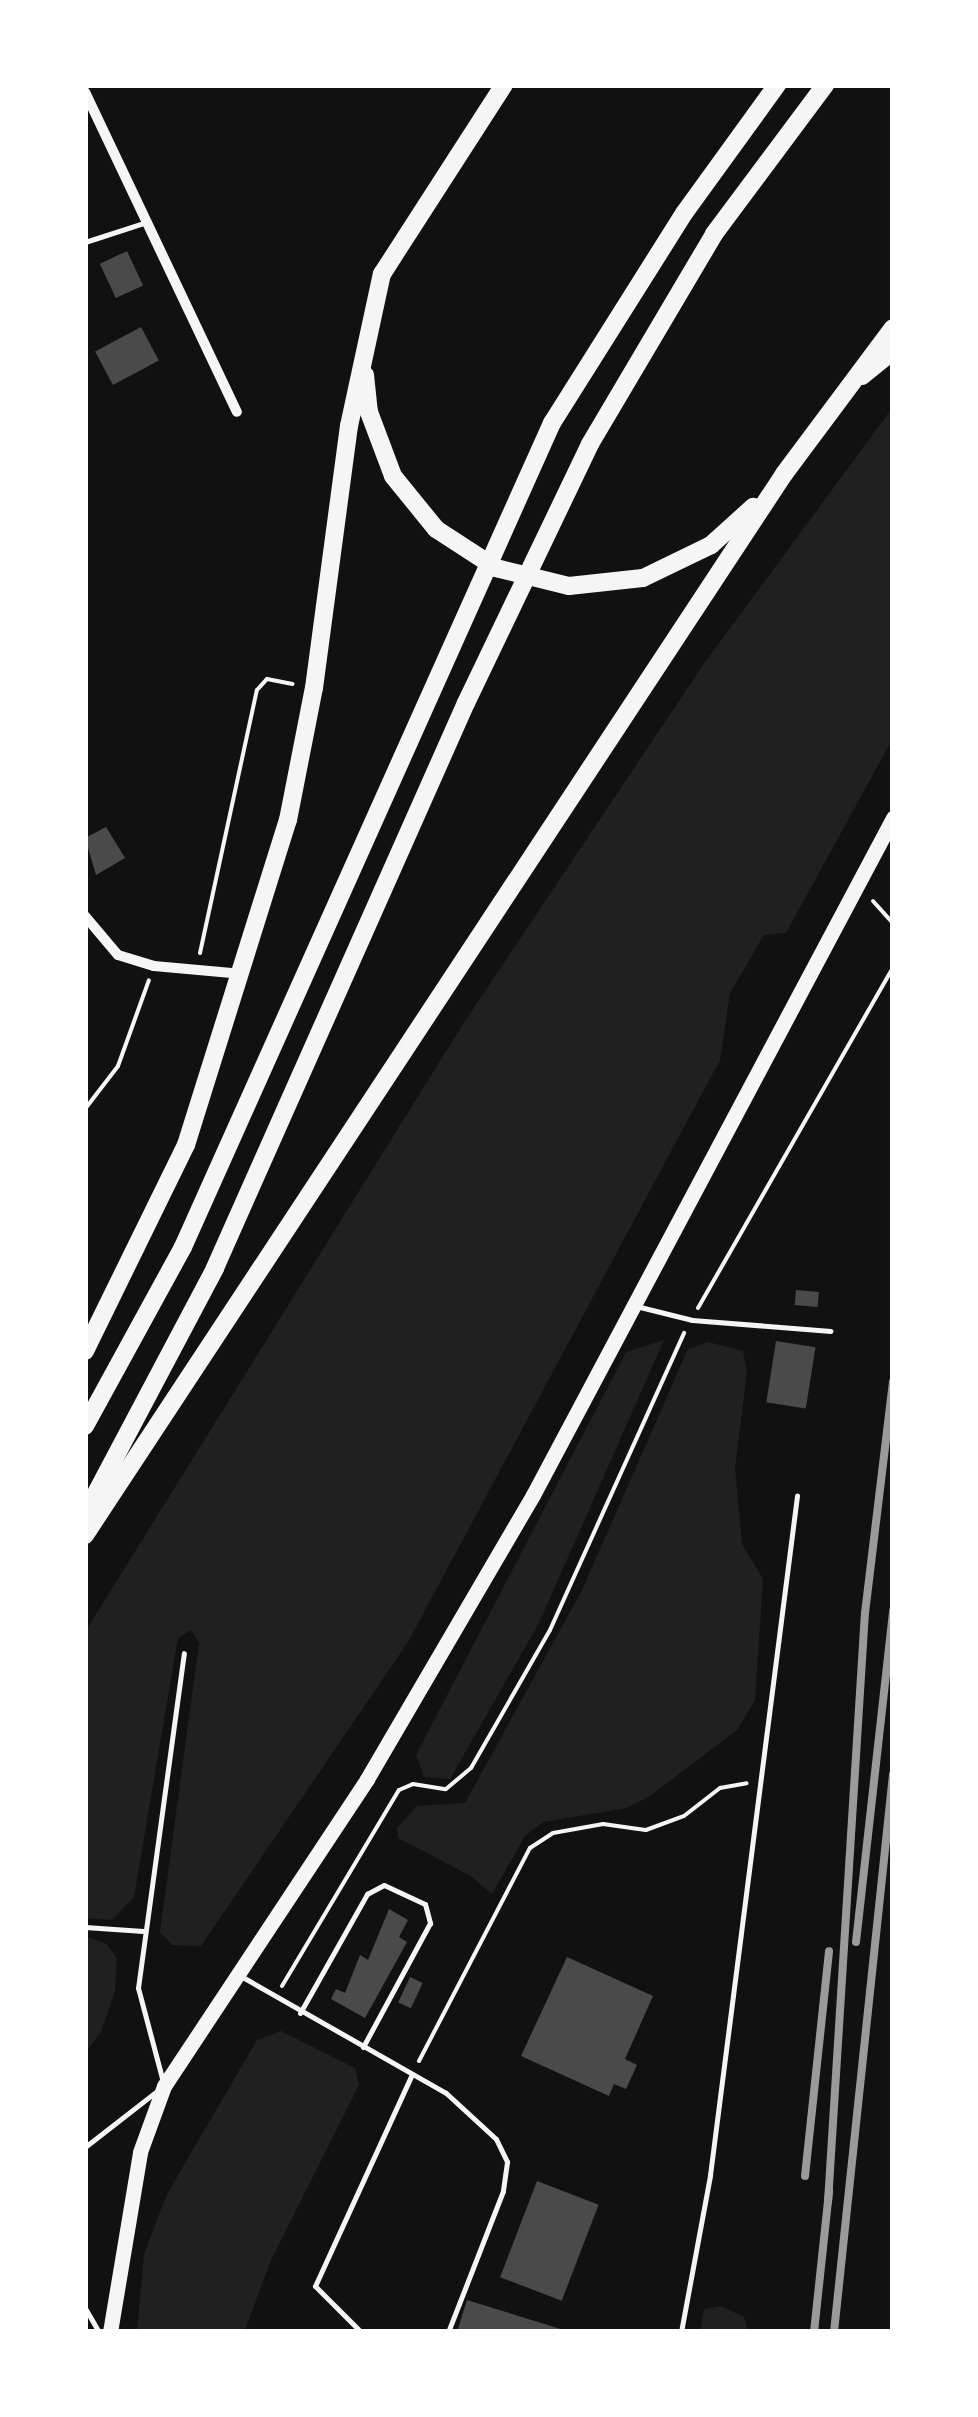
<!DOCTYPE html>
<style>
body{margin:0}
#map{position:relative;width:978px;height:2417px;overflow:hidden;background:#111;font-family:"Fira Sans",sans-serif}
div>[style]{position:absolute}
.green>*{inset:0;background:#202020}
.building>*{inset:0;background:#4a4a4a;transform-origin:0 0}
.path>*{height:4px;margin:-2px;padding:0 2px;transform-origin:2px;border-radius:2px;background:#f5f5f5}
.service>*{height:5px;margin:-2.5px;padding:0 2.5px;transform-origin:2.5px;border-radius:2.5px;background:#f5f5f5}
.minor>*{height:10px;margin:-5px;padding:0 5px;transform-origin:5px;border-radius:5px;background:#f5f5f5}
.primary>*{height:15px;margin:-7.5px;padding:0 7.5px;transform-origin:7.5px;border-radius:7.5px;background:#f5f5f5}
.trunk>*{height:18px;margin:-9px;padding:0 9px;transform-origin:9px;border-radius:9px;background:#f5f5f5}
.rail>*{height:8px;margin:-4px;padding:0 4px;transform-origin:4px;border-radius:4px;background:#9a9a9a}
span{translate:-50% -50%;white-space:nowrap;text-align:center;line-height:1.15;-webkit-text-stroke:10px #fff;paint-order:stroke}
.frame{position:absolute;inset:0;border:88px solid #fff;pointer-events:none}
</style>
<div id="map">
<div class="green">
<div style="clip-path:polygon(893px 407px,893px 738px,786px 933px,764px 935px,730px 993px,720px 1060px,408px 1642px,201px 1946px,172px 1945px,160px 1932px,199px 1643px,191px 1630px,178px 1638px,134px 1897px,112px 1920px,85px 1918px,85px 1632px,463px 1024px,703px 665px)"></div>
<div style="clip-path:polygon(664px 1340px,539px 1623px,450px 1779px,424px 1777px,416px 1755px,626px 1352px)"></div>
<div style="clip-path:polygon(708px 1342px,743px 1351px,747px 1371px,735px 1468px,742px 1544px,763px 1579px,755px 1700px,737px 1730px,650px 1796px,627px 1808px,543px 1822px,525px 1836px,492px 1894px,471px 1876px,398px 1838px,397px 1828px,417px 1806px,465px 1803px,582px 1590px,688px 1349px)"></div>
<div style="clip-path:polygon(85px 1936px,107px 1944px,117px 1959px,115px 1991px,101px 2032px,85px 2053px)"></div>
<div style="clip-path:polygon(281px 2031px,355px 2068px,359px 2085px,271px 2260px,244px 2332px,137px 2332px,144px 2254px,167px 2194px,257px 2040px)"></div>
<div style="clip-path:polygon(721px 2306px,744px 2317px,748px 2332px,700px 2332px,704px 2309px)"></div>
</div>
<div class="building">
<div style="left:127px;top:251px;width:38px;height:30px;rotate:65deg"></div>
<div style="left:141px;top:327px;width:38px;height:52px;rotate:62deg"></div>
<div style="clip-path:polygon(106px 827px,125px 858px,96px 875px,85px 838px)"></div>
<div style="left:796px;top:1290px;width:23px;height:15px;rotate:5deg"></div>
<div style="left:776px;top:1341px;width:40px;height:62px;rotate:9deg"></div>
<div style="clip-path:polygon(389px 1909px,408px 1920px,399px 1937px,407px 1942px,365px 2018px,331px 1999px,336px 1989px,345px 1993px,360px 1955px,368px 1960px)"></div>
<div style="clip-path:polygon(567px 1957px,653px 1996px,625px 2059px,637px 2065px,626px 2089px,614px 2084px,609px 2096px,521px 2056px)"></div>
<div style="left:410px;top:1977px;width:14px;height:28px;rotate:25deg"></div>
<div style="left:537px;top:2181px;width:66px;height:103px;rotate:21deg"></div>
<div style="clip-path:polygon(467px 2300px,567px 2331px,567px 2332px,457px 2332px)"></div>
</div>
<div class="path">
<div style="left:873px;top:901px;width:30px;rotate:48deg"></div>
<div style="left:200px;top:953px;width:269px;rotate:-77.8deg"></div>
<div style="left:257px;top:690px;width:15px;rotate:-48deg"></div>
<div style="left:267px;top:679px;width:26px;rotate:11deg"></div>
<div style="left:85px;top:1109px;width:54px;rotate:-52.5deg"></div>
<div style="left:118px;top:1066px;width:91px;rotate:-70.2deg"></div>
<div style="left:698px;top:1308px;width:393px;rotate:-60.2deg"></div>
<div style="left:282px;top:1986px;width:228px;rotate:-59.2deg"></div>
<div style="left:399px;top:1790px;width:15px;rotate:-23deg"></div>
<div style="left:413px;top:1784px;width:33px;rotate:9deg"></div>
<div style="left:446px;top:1789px;width:33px;rotate:-40deg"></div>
<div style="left:471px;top:1768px;width:159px;rotate:-60.2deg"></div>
<div style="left:550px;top:1630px;width:326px;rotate:-65.7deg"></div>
<div style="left:419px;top:2061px;width:240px;rotate:-62.5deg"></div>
<div style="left:530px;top:1848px;width:27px;rotate:-33deg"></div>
<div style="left:553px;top:1833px;width:51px;rotate:-10.2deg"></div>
<div style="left:603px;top:1824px;width:43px;rotate:7.9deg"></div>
<div style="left:646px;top:1830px;width:40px;rotate:-20.2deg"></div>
<div style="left:684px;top:1816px;width:46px;rotate:-37.9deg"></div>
<div style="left:720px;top:1788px;width:27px;rotate:-10deg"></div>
</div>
<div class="service">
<div style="left:85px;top:242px;width:62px;rotate:-17.9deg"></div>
<div style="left:636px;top:1306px;width:58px;rotate:14deg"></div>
<div style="left:692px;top:1320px;width:139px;rotate:4.5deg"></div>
<div style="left:85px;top:1927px;width:58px;rotate:3.9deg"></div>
<div style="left:239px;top:1975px;width:238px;rotate:29.7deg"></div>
<div style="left:446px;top:2093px;width:68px;rotate:42.6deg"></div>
<div style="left:496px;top:2139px;width:25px;rotate:64deg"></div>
<div style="left:507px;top:2162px;width:29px;rotate:98deg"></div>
<div style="left:503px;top:2191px;width:151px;rotate:111.3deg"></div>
<div style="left:300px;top:2013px;width:137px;rotate:-60.6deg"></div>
<div style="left:367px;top:1894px;width:19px;rotate:-28deg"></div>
<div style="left:384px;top:1885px;width:45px;rotate:24.9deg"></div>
<div style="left:425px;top:1904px;width:20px;rotate:75deg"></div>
<div style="left:430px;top:1923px;width:141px;rotate:118.4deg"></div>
<div style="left:162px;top:2078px;width:93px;rotate:-104.9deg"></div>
<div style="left:138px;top:1988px;width:338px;rotate:-82.2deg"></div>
<div style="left:85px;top:2147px;width:91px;rotate:-37.9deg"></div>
<div style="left:85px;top:2308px;width:28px;rotate:60deg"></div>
<div style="left:361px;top:2332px;width:65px;rotate:-135deg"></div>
<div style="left:315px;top:2286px;width:233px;rotate:-65.4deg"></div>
<div style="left:681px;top:2332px;width:160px;rotate:-79.5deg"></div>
<div style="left:710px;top:2175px;width:685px;rotate:-82.7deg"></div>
</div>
<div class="minor">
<div style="left:85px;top:92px;width:354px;rotate:64.6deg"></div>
<div style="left:85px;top:916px;width:51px;rotate:49.8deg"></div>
<div style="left:118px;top:955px;width:38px;rotate:17deg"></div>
<div style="left:154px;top:966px;width:89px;rotate:5.1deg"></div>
</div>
<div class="primary">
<div style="left:862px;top:377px;width:40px;rotate:-39deg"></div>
<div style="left:110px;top:2332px;width:182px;rotate:-80.5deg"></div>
<div style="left:140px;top:2152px;width:70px;rotate:-70deg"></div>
<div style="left:164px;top:2086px;width:368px;rotate:-56.5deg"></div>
<div style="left:367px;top:1779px;width:329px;rotate:-59.7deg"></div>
<div style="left:533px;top:1495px;width:767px;rotate:-62deg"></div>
</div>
<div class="trunk">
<div style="left:365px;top:375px;width:37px;rotate:84deg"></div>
<div style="left:369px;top:412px;width:68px;rotate:69.4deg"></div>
<div style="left:393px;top:476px;width:68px;rotate:50.9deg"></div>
<div style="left:436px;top:529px;width:72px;rotate:33deg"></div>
<div style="left:496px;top:568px;width:75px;rotate:13.9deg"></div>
<div style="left:569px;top:586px;width:74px;rotate:-6.2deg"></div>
<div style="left:643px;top:578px;width:76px;rotate:-25.9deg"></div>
<div style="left:711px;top:545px;width:57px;rotate:-42.1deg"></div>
<div style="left:85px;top:1351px;width:229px;rotate:-63.9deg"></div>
<div style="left:186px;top:1145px;width:341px;rotate:-72.6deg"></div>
<div style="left:288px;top:820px;width:135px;rotate:-78.9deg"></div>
<div style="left:314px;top:688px;width:264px;rotate:-82.4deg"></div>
<div style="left:349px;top:426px;width:156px;rotate:-77.8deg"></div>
<div style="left:382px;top:274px;width:225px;rotate:-57.2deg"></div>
<div style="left:85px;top:1426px;width:204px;rotate:-61.3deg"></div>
<div style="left:183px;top:1247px;width:903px;rotate:-65.88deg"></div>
<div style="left:552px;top:423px;width:249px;rotate:-57.8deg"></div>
<div style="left:685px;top:212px;width:157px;rotate:-54.1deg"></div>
<div style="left:85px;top:1514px;width:278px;rotate:-62.1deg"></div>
<div style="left:215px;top:1268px;width:618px;rotate:-66.05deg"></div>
<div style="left:466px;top:703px;width:287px;rotate:-64.4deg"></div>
<div style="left:590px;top:444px;width:244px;rotate:-59.4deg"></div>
<div style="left:714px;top:234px;width:186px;rotate:-53.3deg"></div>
<div style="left:85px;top:1535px;width:1271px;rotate:-56.62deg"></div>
<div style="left:784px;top:474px;width:182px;rotate:-53.3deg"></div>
</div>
<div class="rail">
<div style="left:856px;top:1942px;width:334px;rotate:-83.6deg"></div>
<div style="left:805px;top:2176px;width:226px;rotate:-83.9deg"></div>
<div style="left:828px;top:2202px;width:590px;rotate:-86.41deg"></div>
<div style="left:865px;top:1613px;width:233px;rotate:-83.1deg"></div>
<div style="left:814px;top:2332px;width:142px;rotate:-83.9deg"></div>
<div style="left:834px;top:2332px;width:561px;rotate:-83.96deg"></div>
</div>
<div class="frame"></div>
</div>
